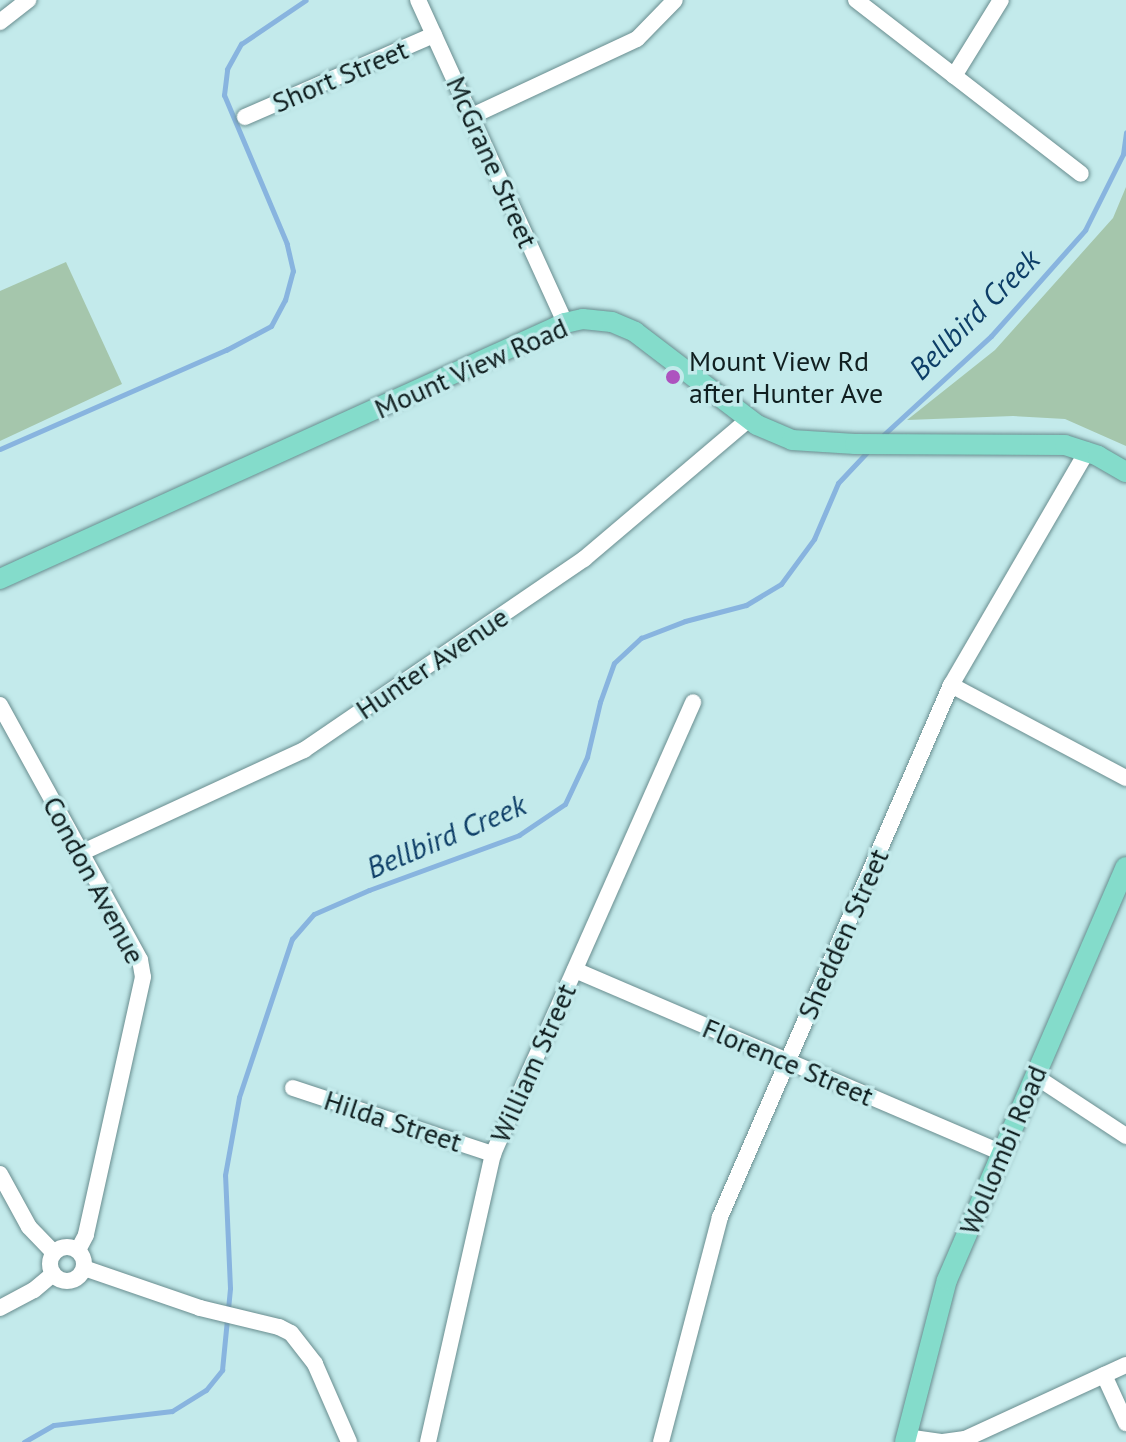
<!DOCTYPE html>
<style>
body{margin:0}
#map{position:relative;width:1126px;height:1442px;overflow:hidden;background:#c3eaeb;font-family:"PT Sans",sans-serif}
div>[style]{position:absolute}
.green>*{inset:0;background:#a5c6ac}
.stream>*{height:5px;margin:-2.5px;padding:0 2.5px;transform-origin:2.5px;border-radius:2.5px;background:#88b4df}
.roads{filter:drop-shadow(0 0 2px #698d8f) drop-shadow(0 0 2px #698d8f)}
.minor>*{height:16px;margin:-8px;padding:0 8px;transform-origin:8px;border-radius:8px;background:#fff}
.minor>.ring{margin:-8px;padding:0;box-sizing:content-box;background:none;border:16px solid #fff;border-radius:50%}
.major>*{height:20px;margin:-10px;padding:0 10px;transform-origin:10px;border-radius:10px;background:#84dccb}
.dots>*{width:22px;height:22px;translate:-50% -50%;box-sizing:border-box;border:4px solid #c3eaeb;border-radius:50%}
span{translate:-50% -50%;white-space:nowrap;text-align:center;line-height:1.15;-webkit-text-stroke:7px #c3eaeb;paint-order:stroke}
.street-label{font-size:28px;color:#101f20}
.poi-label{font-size:28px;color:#101f20}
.left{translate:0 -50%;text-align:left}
.water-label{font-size:30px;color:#0d3e67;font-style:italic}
</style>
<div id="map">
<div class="green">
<div style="clip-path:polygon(1126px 187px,1126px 446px,1065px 419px,1013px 416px,907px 420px,995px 350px,1113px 218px)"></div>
<div style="clip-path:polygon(66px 262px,122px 384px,0 441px,0 291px)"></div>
</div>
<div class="stream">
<div style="left:880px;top:438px;width:151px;rotate:-42.6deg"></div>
<div style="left:991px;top:336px;width:142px;rotate:-48.4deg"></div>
<div style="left:1085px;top:230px;width:85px;rotate:-63.4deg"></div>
<div style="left:1123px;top:154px;width:22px;rotate:-82deg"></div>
<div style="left:0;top:449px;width:247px;rotate:-23.7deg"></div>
<div style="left:226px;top:350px;width:51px;rotate:-28.1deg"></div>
<div style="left:271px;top:326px;width:30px;rotate:-62deg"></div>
<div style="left:285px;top:300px;width:30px;rotate:-75deg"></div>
<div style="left:293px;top:271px;width:28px;rotate:-103deg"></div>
<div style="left:287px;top:244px;width:162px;rotate:-112.9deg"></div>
<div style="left:224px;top:95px;width:26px;rotate:-83deg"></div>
<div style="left:227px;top:69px;width:29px;rotate:-61deg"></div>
<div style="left:241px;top:44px;width:78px;rotate:-34.1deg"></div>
<div style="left:24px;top:1442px;width:34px;rotate:-30deg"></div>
<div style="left:54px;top:1425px;width:119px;rotate:-6.8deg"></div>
<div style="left:172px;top:1411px;width:40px;rotate:-32deg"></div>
<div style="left:206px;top:1390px;width:26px;rotate:-51deg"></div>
<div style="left:222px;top:1370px;width:82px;rotate:-84.4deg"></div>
<div style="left:230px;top:1288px;width:113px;rotate:-92.5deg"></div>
<div style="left:225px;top:1175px;width:79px;rotate:-79.8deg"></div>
<div style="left:239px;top:1097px;width:167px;rotate:-71.5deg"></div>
<div style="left:292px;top:939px;width:33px;rotate:-49deg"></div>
<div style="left:314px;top:914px;width:60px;rotate:-23.6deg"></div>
<div style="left:369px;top:890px;width:160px;rotate:-20.1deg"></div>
<div style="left:519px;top:835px;width:55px;rotate:-34deg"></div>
<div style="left:565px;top:804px;width:52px;rotate:-64.9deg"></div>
<div style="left:587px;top:757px;width:57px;rotate:-76.7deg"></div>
<div style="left:600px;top:702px;width:41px;rotate:-70.3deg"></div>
<div style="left:614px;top:663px;width:37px;rotate:-43deg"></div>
<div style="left:641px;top:638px;width:47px;rotate:-21.1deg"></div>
<div style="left:685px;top:621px;width:63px;rotate:-14.7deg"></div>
<div style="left:746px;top:605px;width:41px;rotate:-31deg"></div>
<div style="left:781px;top:584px;width:56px;rotate:-53.7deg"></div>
<div style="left:814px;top:539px;width:61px;rotate:-66.8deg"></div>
<div style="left:838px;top:483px;width:44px;rotate:-46.8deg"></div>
</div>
<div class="roads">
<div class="minor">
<div style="left:418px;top:0;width:355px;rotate:65.5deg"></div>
<div style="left:856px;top:0;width:284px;rotate:37.7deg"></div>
<div style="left:0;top:22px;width:36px;rotate:-38deg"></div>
<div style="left:954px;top:76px;width:89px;rotate:-58.3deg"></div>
<div style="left:472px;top:116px;width:182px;rotate:-25deg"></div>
<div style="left:637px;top:39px;width:54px;rotate:-45.7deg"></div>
<div style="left:245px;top:117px;width:206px;rotate:-23.5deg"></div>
<div style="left:951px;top:685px;width:198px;rotate:28deg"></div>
<div style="left:0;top:705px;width:291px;rotate:61.2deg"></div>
<div style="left:140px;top:960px;width:17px;rotate:80deg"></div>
<div style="left:143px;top:977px;width:264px;rotate:102.5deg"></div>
<div style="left:86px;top:1235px;width:17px;rotate:118deg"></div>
<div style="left:81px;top:853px;width:246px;rotate:-24.8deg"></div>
<div style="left:304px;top:750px;width:339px;rotate:-34.3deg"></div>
<div style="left:584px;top:559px;width:216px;rotate:-40.3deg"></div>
<div style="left:575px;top:970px;width:464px;rotate:23.2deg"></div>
<div style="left:1035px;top:1076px;width:109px;rotate:33.4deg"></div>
<div style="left:293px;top:1088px;width:211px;rotate:18.3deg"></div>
<div style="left:0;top:1174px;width:60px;rotate:61.3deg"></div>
<div style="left:29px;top:1227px;width:36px;rotate:46deg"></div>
<div class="ring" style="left:50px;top:1247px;width:18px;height:18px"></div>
<div style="left:84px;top:1268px;width:123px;rotate:19deg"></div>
<div style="left:200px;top:1308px;width:81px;rotate:13.5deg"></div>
<div style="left:279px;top:1327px;width:13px;rotate:27deg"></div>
<div style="left:291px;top:1333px;width:39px;rotate:52deg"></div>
<div style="left:315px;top:1364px;width:85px;rotate:66.4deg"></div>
<div style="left:0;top:1308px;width:38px;rotate:-28deg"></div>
<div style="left:34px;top:1290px;width:25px;rotate:-40deg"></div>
<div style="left:1104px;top:1375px;width:53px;rotate:65.4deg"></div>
<div style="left:906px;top:1437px;width:37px;rotate:8deg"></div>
<div style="left:943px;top:1442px;width:22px;rotate:-8deg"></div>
<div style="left:965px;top:1439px;width:177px;rotate:-24.7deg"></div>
<div style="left:428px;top:1442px;width:295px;rotate:-77.3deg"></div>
<div style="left:493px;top:1154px;width:494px;rotate:-66.1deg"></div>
<div style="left:661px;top:1442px;width:233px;rotate:-75.3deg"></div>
<div style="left:720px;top:1217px;width:580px;rotate:-66.53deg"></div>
<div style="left:951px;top:685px;width:271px;rotate:-59.8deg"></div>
</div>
<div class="major">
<div style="left:0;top:579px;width:620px;rotate:-24.38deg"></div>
<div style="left:565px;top:323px;width:18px;rotate:-13deg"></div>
<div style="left:583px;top:319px;width:29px;rotate:6deg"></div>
<div style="left:612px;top:322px;width:25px;rotate:23deg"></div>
<div style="left:635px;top:332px;width:153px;rotate:37.3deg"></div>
<div style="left:757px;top:425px;width:38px;rotate:23deg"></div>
<div style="left:792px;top:440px;width:63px;rotate:3.6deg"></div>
<div style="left:855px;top:444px;width:210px;rotate:0.3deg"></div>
<div style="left:1065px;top:445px;width:35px;rotate:18deg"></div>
<div style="left:1098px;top:456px;width:32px;rotate:30deg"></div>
<div style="left:905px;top:1442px;width:167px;rotate:-75.5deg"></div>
<div style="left:947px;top:1280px;width:450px;rotate:-66.6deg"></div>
</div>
</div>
<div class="dots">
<div style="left:673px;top:377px;background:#ad53bf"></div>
</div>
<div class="street-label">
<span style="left:340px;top:76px;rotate:-23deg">Short Street</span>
<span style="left:492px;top:162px;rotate:66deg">McGrane Street</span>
<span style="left:471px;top:368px;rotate:-24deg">Mount View Road</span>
<span style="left:432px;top:663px;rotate:-34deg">Hunter Avenue</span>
<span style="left:94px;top:880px;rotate:62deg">Condon Avenue</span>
<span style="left:843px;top:934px;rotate:-66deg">Shedden Street</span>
<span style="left:788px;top:1062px;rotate:23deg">Florence Street</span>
<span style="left:533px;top:1063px;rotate:-66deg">William Street</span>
<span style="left:393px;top:1121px;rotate:18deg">Hilda Street</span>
<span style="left:1003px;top:1150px;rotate:-67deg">Wollombi Road</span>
</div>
<div class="poi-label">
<span class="left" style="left:689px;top:377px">Mount View Rd<br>after Hunter Ave</span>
</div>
<div class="water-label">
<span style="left:974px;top:314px;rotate:-45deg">Bellbird Creek</span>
<span style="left:446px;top:836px;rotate:-23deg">Bellbird Creek</span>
</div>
</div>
